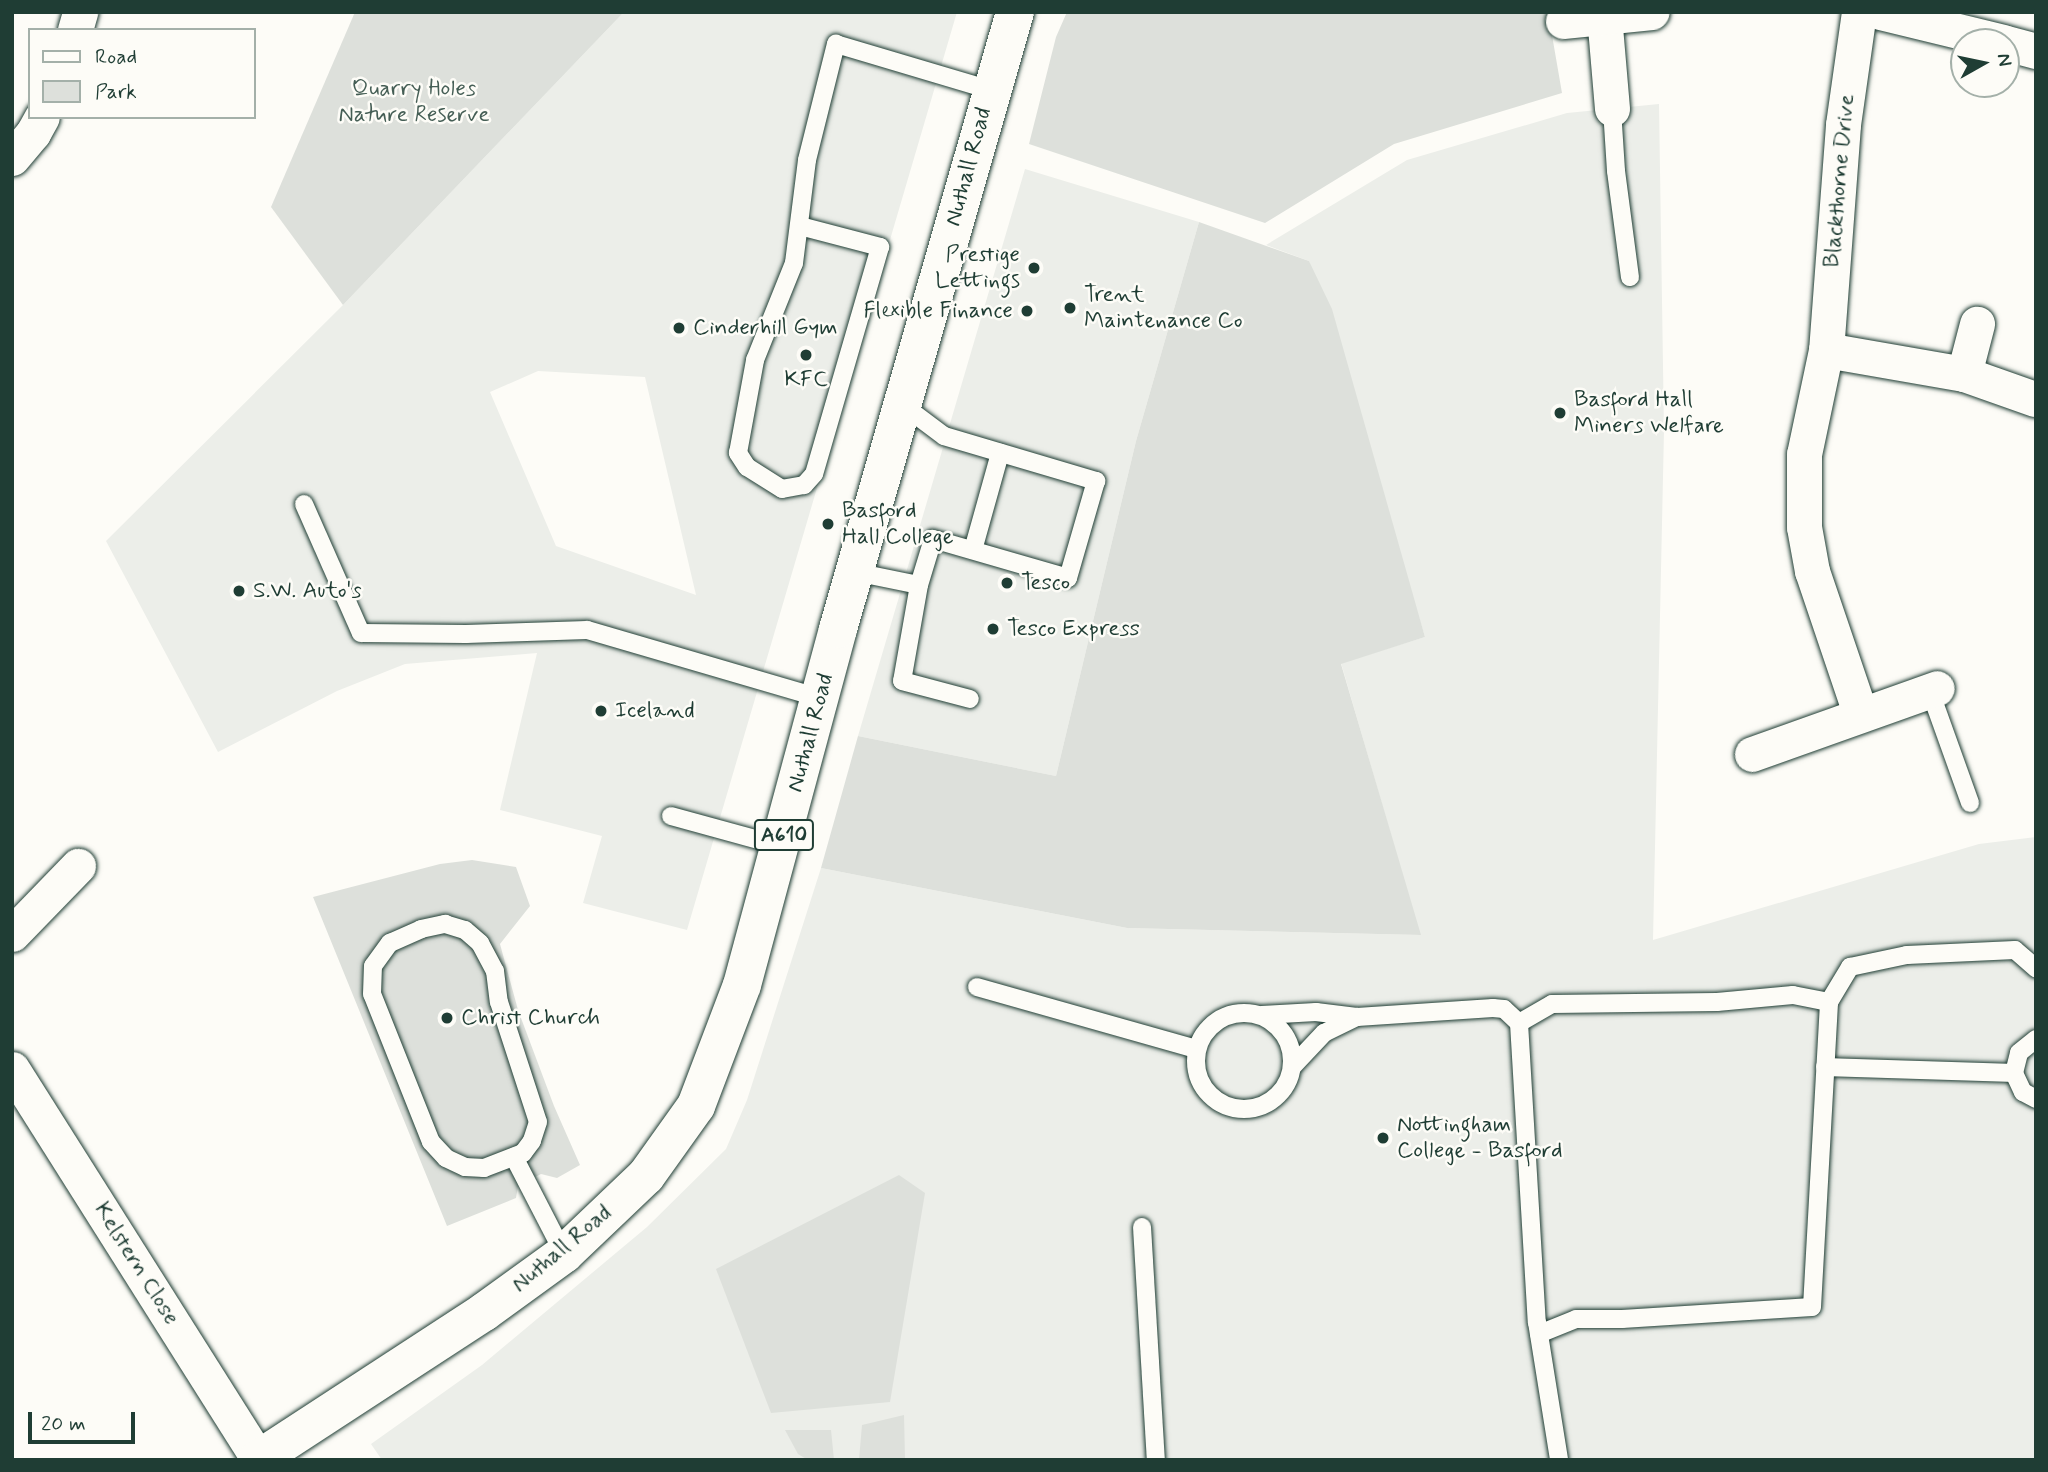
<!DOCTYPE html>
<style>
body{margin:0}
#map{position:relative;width:2048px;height:1472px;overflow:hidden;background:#fdfcf7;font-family:Mynerve,sans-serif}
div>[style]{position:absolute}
.built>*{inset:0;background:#eceee9}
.green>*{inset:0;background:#dde0db}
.roads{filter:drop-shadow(0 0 2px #1f3d34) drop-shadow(0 0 2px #1f3d34)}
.service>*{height:18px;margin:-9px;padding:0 9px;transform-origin:9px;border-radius:9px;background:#fdfcf7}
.service>.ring{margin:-9px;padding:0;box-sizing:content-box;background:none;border:18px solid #fdfcf7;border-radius:50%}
.minor>*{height:35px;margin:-17.5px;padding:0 17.5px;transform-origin:17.5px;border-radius:17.5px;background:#fdfcf7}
.trunk>*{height:38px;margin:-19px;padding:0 19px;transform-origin:19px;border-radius:19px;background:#fdfcf7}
.dots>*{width:19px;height:19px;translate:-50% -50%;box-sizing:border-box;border:4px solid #fdfcf7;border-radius:50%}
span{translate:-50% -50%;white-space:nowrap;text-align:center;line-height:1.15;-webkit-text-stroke:5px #fdfcf7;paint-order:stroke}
.shield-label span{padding:2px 5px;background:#fdfcf7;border:2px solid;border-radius:5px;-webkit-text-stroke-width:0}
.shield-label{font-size:21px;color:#1f3d34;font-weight:700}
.park-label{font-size:23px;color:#455e55}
.street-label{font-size:23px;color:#1f3d34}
.poi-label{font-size:23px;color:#1f3d34}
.right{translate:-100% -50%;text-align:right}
.left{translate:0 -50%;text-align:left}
.frame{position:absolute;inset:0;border:14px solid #1f3d34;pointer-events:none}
.legend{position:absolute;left:28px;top:28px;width:228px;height:91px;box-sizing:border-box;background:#fdfcf7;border:2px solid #a4b0a9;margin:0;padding:9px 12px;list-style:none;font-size:21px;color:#1f3d34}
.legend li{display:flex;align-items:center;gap:14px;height:35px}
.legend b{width:35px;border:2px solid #a4b0a9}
.north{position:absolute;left:1950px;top:28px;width:70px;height:70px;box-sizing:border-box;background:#fdfcf7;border:2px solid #a4b0a9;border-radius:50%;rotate:81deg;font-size:19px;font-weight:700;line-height:28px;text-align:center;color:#1f3d34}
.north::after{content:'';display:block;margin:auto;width:24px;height:32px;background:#1f3d34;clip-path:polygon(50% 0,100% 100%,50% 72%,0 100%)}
.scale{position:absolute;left:28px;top:1412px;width:107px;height:32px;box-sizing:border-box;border:4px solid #1f3d34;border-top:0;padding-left:9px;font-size:21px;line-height:24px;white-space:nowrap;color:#1f3d34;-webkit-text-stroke:5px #fdfcf7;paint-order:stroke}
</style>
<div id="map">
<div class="built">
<div style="clip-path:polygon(evenodd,624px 12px,957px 12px,687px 930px,583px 903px,602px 836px,500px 810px,537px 653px,405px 664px,337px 691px,218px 752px,106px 541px,343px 305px,624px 12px,538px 371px,645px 377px,696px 595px,556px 546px,490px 392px,538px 371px)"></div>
<div style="clip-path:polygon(1659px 104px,1664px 431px,1653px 940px,1979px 844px,2036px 837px,2036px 1460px,382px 1460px,371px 1444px,482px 1365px,647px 1227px,726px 1149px,747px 1100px,821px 868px,1127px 928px,1420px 935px,1341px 663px,1425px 637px,1309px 261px,1266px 245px,1407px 160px,1567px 113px)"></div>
<div style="clip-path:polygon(1025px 169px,1199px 222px,1136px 441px,1056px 776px,858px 736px)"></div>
</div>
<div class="green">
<div style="clip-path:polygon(355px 12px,624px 12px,343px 305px,271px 207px)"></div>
<div style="clip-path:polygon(1067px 12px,1548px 12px,1562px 93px,1394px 144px,1265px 223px,1029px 144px,1056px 37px)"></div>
<div style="clip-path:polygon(1199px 222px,1309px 261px,1332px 309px,1425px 637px,1341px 664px,1421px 935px,1127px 928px,821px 868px,858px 736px,1056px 776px,1136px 441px)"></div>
<div style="clip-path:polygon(472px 860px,516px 867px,530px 906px,500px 944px,518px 1010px,554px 1106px,580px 1165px,557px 1178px,541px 1174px,518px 1186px,516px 1198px,447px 1226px,313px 897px,440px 864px)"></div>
<div style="clip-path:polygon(899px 1175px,925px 1193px,890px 1402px,771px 1413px,716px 1269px)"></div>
<div style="clip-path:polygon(904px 1415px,905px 1460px,859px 1460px,862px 1425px)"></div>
<div style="clip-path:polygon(785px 1430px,831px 1430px,834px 1460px,808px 1460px,798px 1454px)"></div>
</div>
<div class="roads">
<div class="service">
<div style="left:1612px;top:109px;width:62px;rotate:86.3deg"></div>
<div style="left:1616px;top:171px;width:107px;rotate:82.5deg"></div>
<div style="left:800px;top:226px;width:83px;rotate:14.7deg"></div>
<div style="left:880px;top:247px;width:236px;rotate:106.2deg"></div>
<div style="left:814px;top:474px;width:15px;rotate:132deg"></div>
<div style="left:804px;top:485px;width:22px;rotate:170deg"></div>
<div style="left:782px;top:489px;width:41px;rotate:-147.8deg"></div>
<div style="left:747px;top:467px;width:17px;rotate:-123deg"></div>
<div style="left:738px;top:453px;width:95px;rotate:-79.6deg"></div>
<div style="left:755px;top:360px;width:105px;rotate:-68.1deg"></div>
<div style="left:794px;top:263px;width:104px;rotate:-82.8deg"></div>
<div style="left:807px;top:160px;width:120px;rotate:-76deg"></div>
<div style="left:836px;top:44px;width:161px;rotate:16.6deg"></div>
<div style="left:904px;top:406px;width:50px;rotate:36.9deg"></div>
<div style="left:944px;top:436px;width:159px;rotate:16.5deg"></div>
<div style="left:1096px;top:481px;width:101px;rotate:106.1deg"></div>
<div style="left:1068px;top:578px;width:141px;rotate:-163.9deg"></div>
<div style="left:933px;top:539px;width:48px;rotate:106.9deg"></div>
<div style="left:919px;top:585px;width:97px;rotate:100deg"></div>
<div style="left:902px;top:681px;width:70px;rotate:14.8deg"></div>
<div style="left:304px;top:504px;width:141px;rotate:66.2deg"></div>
<div style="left:361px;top:633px;width:105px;rotate:0.5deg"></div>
<div style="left:466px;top:634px;width:121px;rotate:-1.9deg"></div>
<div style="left:587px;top:630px;width:243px;rotate:16.3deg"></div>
<div style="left:973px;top:550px;width:101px;rotate:-74.4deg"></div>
<div style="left:855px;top:572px;width:65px;rotate:11.5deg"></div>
<div style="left:1930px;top:691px;width:119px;rotate:70.3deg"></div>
<div style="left:671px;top:816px;width:114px;rotate:15.3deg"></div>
<div style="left:445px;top:924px;width:21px;rotate:17deg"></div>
<div style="left:465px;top:930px;width:20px;rotate:41deg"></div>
<div style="left:480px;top:943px;width:32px;rotate:62deg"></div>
<div style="left:495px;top:971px;width:31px;rotate:83deg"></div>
<div style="left:499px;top:1002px;width:126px;rotate:72deg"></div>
<div style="left:538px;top:1122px;width:20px;rotate:108deg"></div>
<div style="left:532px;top:1141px;width:15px;rotate:127deg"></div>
<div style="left:523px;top:1153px;width:42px;rotate:159deg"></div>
<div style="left:484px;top:1168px;width:19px;rotate:-177deg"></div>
<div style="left:465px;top:1167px;width:21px;rotate:-155deg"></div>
<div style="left:446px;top:1158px;width:22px;rotate:-133deg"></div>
<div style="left:431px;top:1142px;width:159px;rotate:-111.7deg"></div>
<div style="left:372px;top:994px;width:28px;rotate:-88deg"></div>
<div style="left:373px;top:966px;width:29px;rotate:-54deg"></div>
<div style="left:390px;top:943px;width:34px;rotate:-24deg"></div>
<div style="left:421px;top:929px;width:25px;rotate:-12deg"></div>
<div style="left:977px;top:987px;width:228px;rotate:15.8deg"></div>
<div class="ring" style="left:1196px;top:1013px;width:78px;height:78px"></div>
<div style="left:1262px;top:1015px;width:54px;rotate:-3.2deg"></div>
<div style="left:1316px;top:1012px;width:41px;rotate:7deg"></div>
<div style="left:1357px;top:1017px;width:136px;rotate:-3.8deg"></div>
<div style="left:1493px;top:1008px;width:11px;rotate:5deg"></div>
<div style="left:1504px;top:1009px;width:21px;rotate:43deg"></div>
<div style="left:1519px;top:1023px;width:300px;rotate:86.6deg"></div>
<div style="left:1537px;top:1322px;width:140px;rotate:80.9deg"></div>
<div style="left:1519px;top:1023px;width:38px;rotate:-30deg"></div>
<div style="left:1552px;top:1004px;width:165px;rotate:-0.7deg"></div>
<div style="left:1717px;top:1002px;width:76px;rotate:-5.3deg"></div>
<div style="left:1793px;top:995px;width:37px;rotate:11deg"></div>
<div style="left:2036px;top:1039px;width:22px;rotate:141deg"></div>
<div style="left:2019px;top:1053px;width:21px;rotate:104deg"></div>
<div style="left:2014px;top:1073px;width:21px;rotate:65deg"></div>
<div style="left:2023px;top:1092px;width:15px;rotate:28deg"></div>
<div style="left:1292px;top:1067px;width:47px;rotate:-46.7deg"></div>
<div style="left:1324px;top:1033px;width:37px;rotate:-26deg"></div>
<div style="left:1825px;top:1067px;width:189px;rotate:1.8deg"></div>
<div style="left:514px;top:1157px;width:109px;rotate:62.7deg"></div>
<div style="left:1142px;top:1227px;width:233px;rotate:86.6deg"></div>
<div style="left:1539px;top:1334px;width:40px;rotate:-22deg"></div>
<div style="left:1576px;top:1319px;width:46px"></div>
<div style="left:1622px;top:1319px;width:190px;rotate:-3.6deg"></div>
<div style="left:1812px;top:1307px;width:305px;rotate:-86.8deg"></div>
<div style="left:1829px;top:1002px;width:41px;rotate:-59deg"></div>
<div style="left:1850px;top:967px;width:58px;rotate:-11.9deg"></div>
<div style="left:1907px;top:955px;width:108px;rotate:-2.7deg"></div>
<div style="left:2015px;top:950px;width:28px;rotate:41deg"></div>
</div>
<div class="minor">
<div style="left:1859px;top:12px;width:114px;rotate:98.1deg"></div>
<div style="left:1843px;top:125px;width:226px;rotate:94.3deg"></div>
<div style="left:1826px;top:350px;width:106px;rotate:101.9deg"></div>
<div style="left:1804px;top:454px;width:73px;rotate:90deg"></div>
<div style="left:1804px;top:527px;width:45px;rotate:79.7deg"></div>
<div style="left:1812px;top:571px;width:150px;rotate:71.3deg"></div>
<div style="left:1880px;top:12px;width:127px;rotate:13.7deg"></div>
<div style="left:1604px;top:15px;width:94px;rotate:85.1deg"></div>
<div style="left:1563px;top:21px;width:89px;rotate:-5.8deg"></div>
<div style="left:75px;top:30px;width:19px;rotate:-74deg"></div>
<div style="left:2006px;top:43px;width:31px;rotate:15deg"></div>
<div style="left:12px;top:158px;width:33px;rotate:-50deg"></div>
<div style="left:33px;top:133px;width:18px;rotate:-61deg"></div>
<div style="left:1826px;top:350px;width:140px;rotate:9.9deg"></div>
<div style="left:1964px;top:374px;width:75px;rotate:19.4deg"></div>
<div style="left:1964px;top:374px;width:52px;rotate:-75.4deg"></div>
<div style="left:1752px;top:754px;width:196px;rotate:-19.6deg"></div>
<div style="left:12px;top:934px;width:95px;rotate:-45.9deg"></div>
<div style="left:12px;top:1069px;width:462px;rotate:57.7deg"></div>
</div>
<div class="trunk">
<div style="left:257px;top:1460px;width:271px;rotate:-33.1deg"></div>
<div style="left:484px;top:1312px;width:99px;rotate:-35.9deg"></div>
<div style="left:564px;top:1254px;width:113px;rotate:-43.6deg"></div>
<div style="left:646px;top:1176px;width:86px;rotate:-54.5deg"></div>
<div style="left:696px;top:1106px;width:129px;rotate:-69.2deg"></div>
<div style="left:742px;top:985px;width:369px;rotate:-74.9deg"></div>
<div style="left:838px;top:629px;width:642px;rotate:-73.99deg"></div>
</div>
</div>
<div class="dots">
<div style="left:1034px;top:268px;background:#1f3d34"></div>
<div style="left:1070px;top:308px;background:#1f3d34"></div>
<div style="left:1027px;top:311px;background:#1f3d34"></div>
<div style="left:679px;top:328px;background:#1f3d34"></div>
<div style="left:806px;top:355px;background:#1f3d34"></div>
<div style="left:1560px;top:413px;background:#1f3d34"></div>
<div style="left:828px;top:524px;background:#1f3d34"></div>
<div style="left:1007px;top:583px;background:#1f3d34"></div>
<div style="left:239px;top:591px;background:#1f3d34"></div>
<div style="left:993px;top:629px;background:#1f3d34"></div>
<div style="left:601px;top:711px;background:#1f3d34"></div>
<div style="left:447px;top:1018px;background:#1f3d34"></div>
<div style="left:1383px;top:1138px;background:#1f3d34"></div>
</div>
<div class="shield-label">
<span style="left:784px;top:835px">A610</span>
</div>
<div class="park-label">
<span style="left:414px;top:102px">Quarry Holes<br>Nature Reserve</span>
</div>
<div class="street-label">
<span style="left:969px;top:167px;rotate:-75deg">Nuthall Road</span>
<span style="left:1840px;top:181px;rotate:-85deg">Blackthorne Drive</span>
<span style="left:811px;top:733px;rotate:-75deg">Nuthall Road</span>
<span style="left:562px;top:1249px;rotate:-40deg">Nuthall Road</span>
<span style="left:136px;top:1264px;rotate:58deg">Kelstern Close</span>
</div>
<div class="poi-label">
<span class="right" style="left:1020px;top:268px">Prestige<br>Lettings</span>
<span class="left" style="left:1084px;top:308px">Trent<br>Maintenance Co</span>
<span class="right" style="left:1013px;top:311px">Flexible Finance</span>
<span class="left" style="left:693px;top:328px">Cinderhill Gym</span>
<span style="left:806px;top:380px">KFC</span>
<span class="left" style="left:1574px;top:413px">Basford Hall<br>Miners Welfare</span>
<span class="left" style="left:842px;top:524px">Basford<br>Hall College</span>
<span class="left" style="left:1021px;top:583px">Tesco</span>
<span class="left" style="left:253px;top:591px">S.W. Auto's</span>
<span class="left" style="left:1007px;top:629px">Tesco Express</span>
<span class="left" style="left:615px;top:711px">Iceland</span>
<span class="left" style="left:461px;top:1018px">Christ Church</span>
<span class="left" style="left:1397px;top:1138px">Nottingham<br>College - Basford</span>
</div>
<div class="frame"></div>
<ul class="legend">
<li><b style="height:9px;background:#fdfcf7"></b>Road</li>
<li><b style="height:19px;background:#dde0db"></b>Park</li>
</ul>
<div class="north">N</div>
<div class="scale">20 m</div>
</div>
